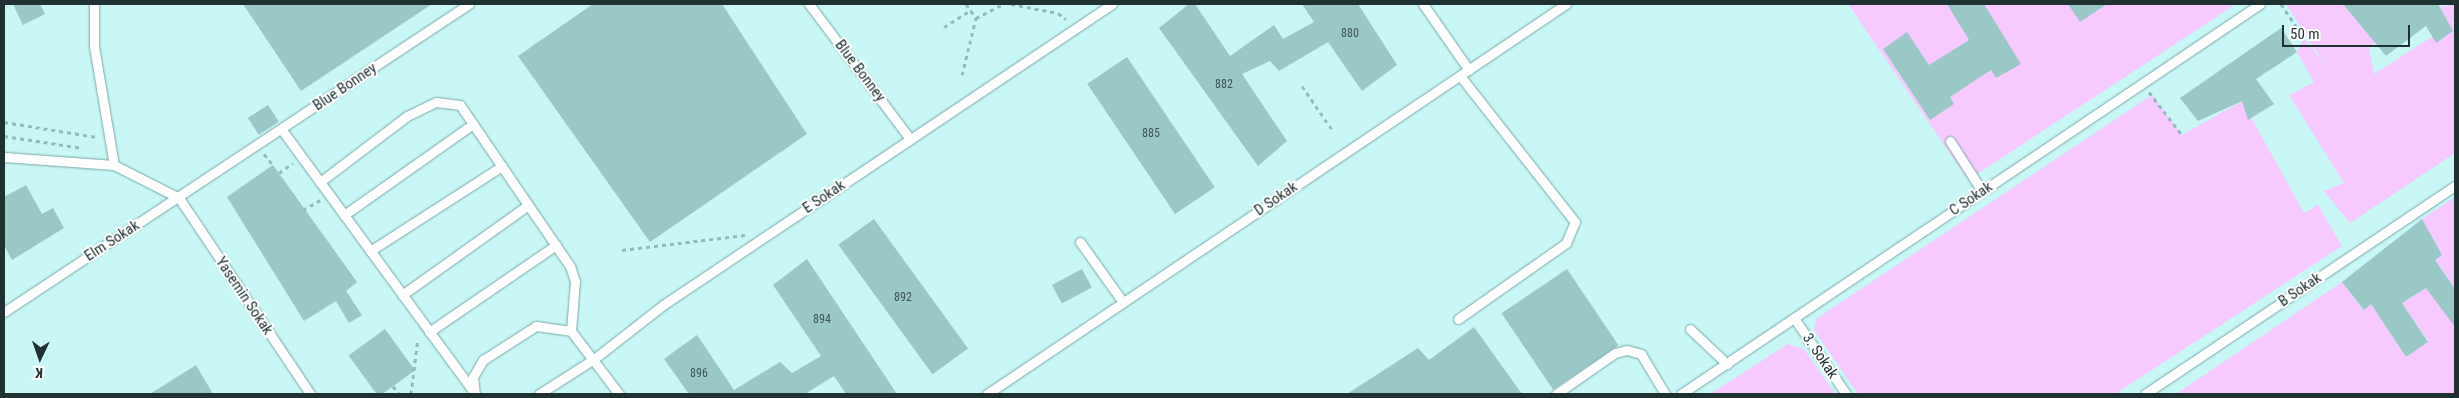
<!DOCTYPE html>
<style>
body{margin:0}
#map{position:relative;width:2459px;height:398px;overflow:hidden;background:#c8f7f6;font-family:"Roboto Condensed",sans-serif}
div>[style]{position:absolute}
.green>*{inset:0;background:#f6cafe}
.building>*{inset:0;background:#9ac8c7;transform-origin:0 0}
.path>*{height:3px;margin-top:-1.5px;transform-origin:0;background:repeating-linear-gradient(90deg,#95bcbb 0 4px,transparent 0 8px)}
.roads{filter:drop-shadow(0 0 1px #7ca9a8) drop-shadow(0 0 1px #7ca9a8)}
.lane>*{height:9px;margin:-4.5px;padding:0 4.5px;transform-origin:4.5px;border-radius:4.5px;background:#fff}
span{translate:-50% -50%;white-space:nowrap;text-align:center;line-height:1.15;-webkit-text-stroke:4px #fff;paint-order:stroke}
.number-label{font-size:12px;color:#3e5756}
.number-label span{-webkit-text-stroke-width:0}
.street-label{font-size:15px;color:#1f3131}
.frame{position:absolute;inset:0;border:5px solid #1f3131;pointer-events:none}
.north{position:absolute;left:15px;top:333px;width:50px;height:50px;-webkit-text-stroke:4px #fff;paint-order:stroke;rotate:183deg;font-size:14px;font-weight:700;line-height:20px;text-align:center;color:#1f3131}
.north::after{content:'';display:block;margin:auto;width:18px;height:22px;background:#1f3131;clip-path:polygon(50% 0,100% 100%,50% 72%,0 100%)}
.scale{position:absolute;left:2282px;top:25px;width:128px;height:22px;box-sizing:border-box;border:2px solid #1f3131;border-top:0;padding-left:6px;font-size:15px;line-height:18px;white-space:nowrap;color:#1f3131;-webkit-text-stroke:4px #fff;paint-order:stroke}
</style>
<div id="map">
<div class="green">
<div style="clip-path:polygon(1848px 4px,2236px 4px,1968px 180px)"></div>
<div style="clip-path:polygon(2286px 4px,2343px 4px,2375px 43px,2369px 47px,2374px 74px,2449px 26px,2440px 7px,2455px 4px,2455px 153px,2350px 223px,2324px 191px,2344px 183px,2289px 95px,2314px 82px,2297px 52px,2304px 38px,2325px 65px)"></div>
<div style="clip-path:polygon(2152px 95px,2182px 135px,2242px 101px,2304px 213px,2318px 205px,2342px 246px,2115px 394px,1858px 394px,1814px 330px,1816px 319px)"></div>
<div style="clip-path:polygon(2455px 197px,2455px 289px,2435px 260px,2441px 255px,2422px 219px)"></div>
<div style="clip-path:polygon(2342px 282px,2363px 310px,2371px 304px,2406px 357px,2428px 341px,2402px 303px,2426px 288px,2455px 322px,2455px 394px,2176px 394px)"></div>
<div style="clip-path:polygon(1788px 344px,1804px 349px,1835px 394px,1710px 394px)"></div>
</div>
<div class="building">
<div style="clip-path:polygon(13px 4px,40px 4px,45px 14px,23px 25px)"></div>
<div style="clip-path:polygon(243px 4px,432px 4px,301px 91px)"></div>
<div style="clip-path:polygon(593px 4px,722px 4px,807px 134px,650px 242px,518px 56px)"></div>
<div style="clip-path:polygon(1189px 4px,1195px 4px,1230px 56px,1274px 25px,1283px 39px,1314px 22px,1302px 4px,1358px 4px,1397px 65px,1362px 91px,1328px 42px,1279px 71px,1270px 61px,1242px 74px,1287px 141px,1258px 166px,1159px 28px)"></div>
<div style="clip-path:polygon(1947px 4px,1984px 4px,2021px 64px,1996px 78px,1991px 70px,1950px 97px,1954px 104px,1930px 120px,1883px 49px,1907px 32px,1929px 65px,1969px 40px)"></div>
<div style="clip-path:polygon(2068px 4px,2107px 4px,2080px 22px)"></div>
<div style="clip-path:polygon(2343px 4px,2438px 4px,2453px 31px,2436px 43px,2426px 26px,2386px 56px)"></div>
<div style="clip-path:polygon(2281px 28px,2297px 52px,2256px 79px,2274px 104px,2248px 120px,2242px 101px,2198px 121px,2180px 98px)"></div>
<div style="left:1127px;top:57px;width:157px;height:48px;rotate:56deg"></div>
<div style="left:268px;top:105px;width:20px;height:24px;rotate:57deg"></div>
<div style="clip-path:polygon(273px 165px,357px 282px,346px 291px,362px 315px,349px 323px,336px 301px,304px 321px,227px 197px)"></div>
<div style="clip-path:polygon(26px 185px,42px 214px,53px 208px,64px 228px,12px 260px,4px 245px,4px 197px)"></div>
<div style="left:874px;top:219px;width:160px;height:44px;rotate:54deg"></div>
<div style="clip-path:polygon(2422px 219px,2442px 255px,2435px 260px,2455px 289px,2455px 327px,2426px 288px,2402px 303px,2428px 342px,2406px 357px,2371px 304px,2364px 310px,2342px 282px)"></div>
<div style="clip-path:polygon(807px 259px,897px 394px,846px 394px,834px 376px,805px 394px,689px 394px,664px 359px,697px 335px,734px 390px,780px 362px,792px 373px,821px 356px,773px 285px)"></div>
<div style="left:1082px;top:269px;width:21px;height:34px;rotate:62deg"></div>
<div style="left:1567px;top:269px;width:92px;height:79px;rotate:56deg"></div>
<div style="clip-path:polygon(1474px 327px,1522px 394px,1347px 394px,1418px 348px,1429px 360px)"></div>
<div style="left:385px;top:329px;width:51px;height:45px;rotate:54deg"></div>
<div style="clip-path:polygon(196px 365px,213px 394px,150px 394px)"></div>
</div>
<div class="path">
<div style="left:966px;top:4px;width:17px;rotate:54deg"></div>
<div style="left:1011px;top:4px;width:48px;rotate:10.8deg"></div>
<div style="left:1058px;top:13px;width:10px;rotate:37deg"></div>
<div style="left:2281px;top:4px;width:41px;rotate:55.9deg"></div>
<div style="left:944px;top:27px;width:32px;rotate:-32deg"></div>
<div style="left:962px;top:75px;width:59px;rotate:-76.2deg"></div>
<div style="left:976px;top:18px;width:30px;rotate:-27deg"></div>
<div style="left:1302px;top:86px;width:55px;rotate:55.4deg"></div>
<div style="left:2149px;top:92px;width:54px;rotate:52.5deg"></div>
<div style="left:4px;top:122px;width:94px;rotate:9.2deg"></div>
<div style="left:4px;top:136px;width:80px;rotate:8.6deg"></div>
<div style="left:264px;top:154px;width:14px;rotate:51deg"></div>
<div style="left:279px;top:173px;width:17px;rotate:-36deg"></div>
<div style="left:303px;top:210px;width:20px;rotate:-30deg"></div>
<div style="left:622px;top:250px;width:124px;rotate:-7deg"></div>
<div style="left:393px;top:386px;width:10px;rotate:53deg"></div>
<div style="left:411px;top:394px;width:56px;rotate:-82.9deg"></div>
</div>
<div class="roads">
<div class="lane">
<div style="left:94px;top:4px;width:42px;rotate:90deg"></div>
<div style="left:94px;top:46px;width:121px;rotate:80.5deg"></div>
<div style="left:809px;top:4px;width:169px;rotate:53.2deg"></div>
<div style="left:1423px;top:4px;width:80px;rotate:55.1deg"></div>
<div style="left:282px;top:130px;width:327px;rotate:53.8deg"></div>
<div style="left:1950px;top:141px;width:59px;rotate:57.4deg"></div>
<div style="left:4px;top:157px;width:110px;rotate:4.2deg"></div>
<div style="left:114px;top:165px;width:73px;rotate:26.9deg"></div>
<div style="left:179px;top:198px;width:236px;rotate:56.2deg"></div>
<div style="left:320px;top:182px;width:109px;rotate:-37.2deg"></div>
<div style="left:407px;top:116px;width:32px;rotate:-26deg"></div>
<div style="left:436px;top:102px;width:24px;rotate:7deg"></div>
<div style="left:460px;top:105px;width:195px;rotate:55.7deg"></div>
<div style="left:570px;top:266px;width:16px;rotate:72deg"></div>
<div style="left:575px;top:281px;width:50px;rotate:94.6deg"></div>
<div style="left:571px;top:331px;width:79px;rotate:52.7deg"></div>
<div style="left:344px;top:215px;width:158px;rotate:-35.2deg"></div>
<div style="left:1080px;top:242px;width:74px;rotate:54.4deg"></div>
<div style="left:370px;top:251px;width:157px;rotate:-32.8deg"></div>
<div style="left:402px;top:295px;width:155px;rotate:-35.5deg"></div>
<div style="left:4px;top:312px;width:558px;rotate:-33.52deg"></div>
<div style="left:1794px;top:318px;width:92px;rotate:55.6deg"></div>
<div style="left:1458px;top:319px;width:132px;rotate:-35.1deg"></div>
<div style="left:1566px;top:243px;width:23px;rotate:-67deg"></div>
<div style="left:1575px;top:222px;width:186px;rotate:-128.2deg"></div>
<div style="left:1690px;top:329px;width:51px;rotate:43.4deg"></div>
<div style="left:429px;top:332px;width:154px;rotate:-34.4deg"></div>
<div style="left:475px;top:394px;width:17px;rotate:-97deg"></div>
<div style="left:473px;top:377px;width:20px;rotate:-60deg"></div>
<div style="left:483px;top:360px;width:63px;rotate:-32.7deg"></div>
<div style="left:536px;top:326px;width:35px;rotate:8deg"></div>
<div style="left:539px;top:394px;width:65px;rotate:-32.5deg"></div>
<div style="left:594px;top:359px;width:88px;rotate:-38deg"></div>
<div style="left:663px;top:305px;width:541px;rotate:-33.84deg"></div>
<div style="left:987px;top:394px;width:698px;rotate:-33.96deg"></div>
<div style="left:1556px;top:394px;width:72px;rotate:-34.8deg"></div>
<div style="left:1615px;top:353px;width:12px;rotate:-14deg"></div>
<div style="left:1627px;top:350px;width:15px;rotate:16deg"></div>
<div style="left:1641px;top:354px;width:47px;rotate:59deg"></div>
<div style="left:1681px;top:394px;width:698px;rotate:-33.96deg"></div>
<div style="left:2145px;top:394px;width:373px;rotate:-33.9deg"></div>
</div>
</div>
<div class="number-label">
<span style="left:1350px;top:34px">880</span>
<span style="left:1224px;top:85px">882</span>
<span style="left:1151px;top:134px">885</span>
<span style="left:903px;top:298px">892</span>
<span style="left:822px;top:320px">894</span>
<span style="left:699px;top:374px">896</span>
</div>
<div class="street-label">
<span style="left:860px;top:71px;rotate:53deg">Blue Bonney</span>
<span style="left:345px;top:87px;rotate:-34deg">Blue Bonney</span>
<span style="left:824px;top:197px;rotate:-34deg">E Sokak</span>
<span style="left:1276px;top:199px;rotate:-34deg">D Sokak</span>
<span style="left:1971px;top:199px;rotate:-34deg">C Sokak</span>
<span style="left:112px;top:241px;rotate:-33deg">Elm Sokak</span>
<span style="left:2300px;top:290px;rotate:-34deg">B Sokak</span>
<span style="left:244px;top:296px;rotate:56deg">Yasemin Sokak</span>
<span style="left:1820px;top:356px;rotate:56deg">3. Sokak</span>
</div>
<div class="frame"></div>
<div class="north">K</div>
<div class="scale">50 m</div>
</div>
